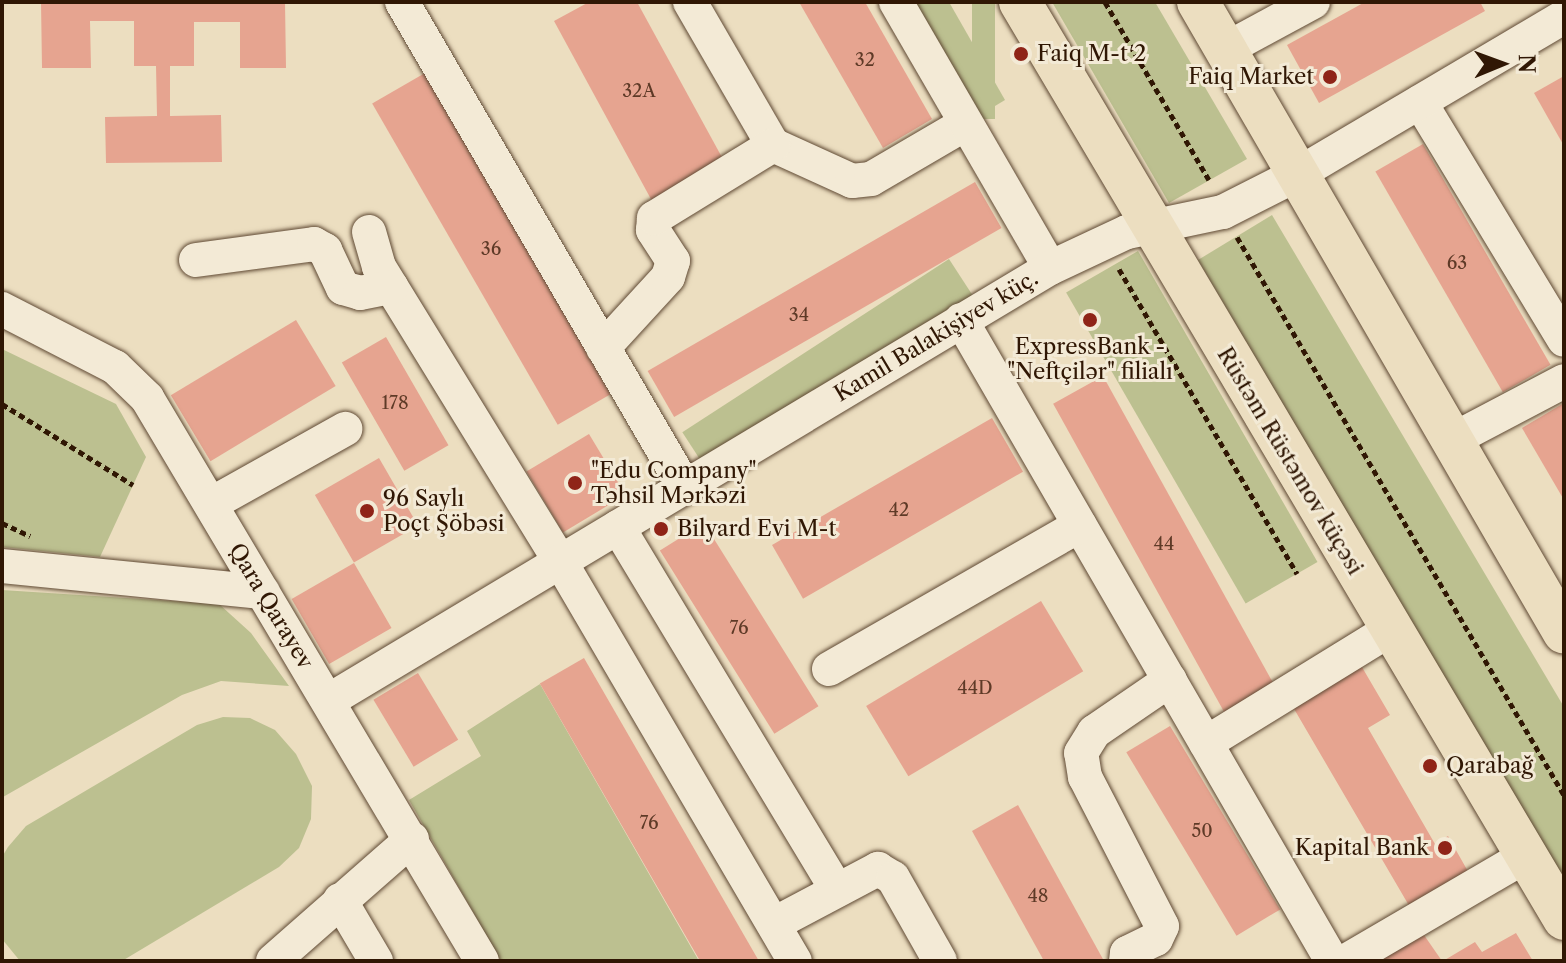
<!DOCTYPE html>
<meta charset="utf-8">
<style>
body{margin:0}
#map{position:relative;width:1566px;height:963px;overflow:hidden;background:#ecdec0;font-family:"Libre Caslon Text",serif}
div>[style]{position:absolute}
.green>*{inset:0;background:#bcc090;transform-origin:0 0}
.building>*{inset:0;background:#e6a490;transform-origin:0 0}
.path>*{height:5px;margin-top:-2.5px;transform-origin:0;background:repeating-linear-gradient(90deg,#301704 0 6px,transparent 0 10px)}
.roads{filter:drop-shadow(0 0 2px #5f4933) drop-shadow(0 0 2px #5f4933)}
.minor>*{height:34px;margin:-17px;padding:0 17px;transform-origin:17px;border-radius:17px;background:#f3ead6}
.major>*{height:42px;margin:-21px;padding:0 21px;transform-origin:21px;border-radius:21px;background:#ecdec0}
.dots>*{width:22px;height:22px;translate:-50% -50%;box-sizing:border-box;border:4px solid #f3ead6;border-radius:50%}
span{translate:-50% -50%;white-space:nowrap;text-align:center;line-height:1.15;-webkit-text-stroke:6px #f3ead6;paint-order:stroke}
.number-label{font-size:18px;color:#5e3a27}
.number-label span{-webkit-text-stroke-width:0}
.poi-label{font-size:22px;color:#301704}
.left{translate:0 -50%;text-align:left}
.right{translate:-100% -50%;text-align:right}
.street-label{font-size:22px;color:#301704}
.frame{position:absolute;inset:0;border:4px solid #301704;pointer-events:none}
.north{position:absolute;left:1462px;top:24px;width:80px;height:80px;-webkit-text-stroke:6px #f3ead6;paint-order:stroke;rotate:89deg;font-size:22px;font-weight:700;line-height:32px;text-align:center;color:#301704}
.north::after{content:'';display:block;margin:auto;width:28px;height:36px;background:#301704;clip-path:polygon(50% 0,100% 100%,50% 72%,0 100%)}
</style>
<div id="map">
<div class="green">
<div style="clip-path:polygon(896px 2px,949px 2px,1005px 100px,965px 124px)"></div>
<div style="left:972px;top:2px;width:23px;height:117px"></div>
<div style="clip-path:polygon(1052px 2px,1155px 2px,1247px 159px,1169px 203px)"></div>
<div style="clip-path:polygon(1272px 215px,1564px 707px,1564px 881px,1198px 260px)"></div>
<div style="left:1138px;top:251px;width:359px;height:83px;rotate:60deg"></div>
<div style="left:949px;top:259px;width:43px;height:318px;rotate:57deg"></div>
<div style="clip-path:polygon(2px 349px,116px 404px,146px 457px,100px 557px,2px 547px)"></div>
<div style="clip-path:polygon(2px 590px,219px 604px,251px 633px,289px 686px,221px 681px,182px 695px,3px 797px)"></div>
<div style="clip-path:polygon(540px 684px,699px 961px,501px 961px,409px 800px,481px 756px,467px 731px)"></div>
<div style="clip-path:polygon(223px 717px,250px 718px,275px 730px,296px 754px,312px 786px,311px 819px,299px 848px,279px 867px,122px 961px,20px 961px,2px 939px,2px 857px,8px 847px,26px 826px,197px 725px)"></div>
</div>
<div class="building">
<div style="clip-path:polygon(41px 2px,285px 2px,286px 68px,240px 68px,240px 22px,194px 22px,194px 66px,170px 66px,170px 116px,221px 115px,222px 162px,106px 163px,105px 117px,157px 116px,156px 66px,134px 66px,134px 21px,90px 21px,91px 68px,42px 68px)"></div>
<div style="clip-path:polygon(589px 2px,637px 2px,724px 161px,652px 201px,554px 21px)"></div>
<div style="clip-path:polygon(799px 2px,865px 2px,932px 119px,883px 148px)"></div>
<div style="clip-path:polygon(1365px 2px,1480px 2px,1485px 11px,1319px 103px,1287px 45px)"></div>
<div style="left:425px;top:73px;width:371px;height:61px;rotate:60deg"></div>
<div style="clip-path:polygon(1564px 76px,1564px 146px,1534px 93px)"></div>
<div style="left:1423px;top:144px;width:255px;height:55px;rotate:60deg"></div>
<div style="left:975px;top:182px;width:53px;height:378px;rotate:60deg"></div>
<div style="left:296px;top:320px;width:77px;height:146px;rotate:59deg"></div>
<div style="left:386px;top:337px;width:125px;height:51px;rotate:60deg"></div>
<div style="left:1103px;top:376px;width:353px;height:57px;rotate:61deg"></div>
<div style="clip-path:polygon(1564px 403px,1564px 500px,1522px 428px)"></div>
<div style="left:992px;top:418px;width:62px;height:254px;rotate:60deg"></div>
<div style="left:589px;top:434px;width:71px;height:73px;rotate:59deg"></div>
<div style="left:379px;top:458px;width:78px;height:74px;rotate:60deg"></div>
<div style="left:704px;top:523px;width:216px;height:52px;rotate:58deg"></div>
<div style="left:354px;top:563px;width:75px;height:72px;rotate:60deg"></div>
<div style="left:1041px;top:601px;width:82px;height:204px;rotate:59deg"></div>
<div style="left:584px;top:658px;width:349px;height:51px;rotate:60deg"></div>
<div style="clip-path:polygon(1359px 662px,1390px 715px,1368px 728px,1435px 844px,1448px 836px,1470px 875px,1411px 909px,1290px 702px)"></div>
<div style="left:418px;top:673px;width:78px;height:52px;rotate:59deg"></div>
<div style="left:1170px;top:726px;width:214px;height:51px;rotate:59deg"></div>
<div style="clip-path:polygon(1018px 805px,1104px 961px,1044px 961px,972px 831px)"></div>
<div style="clip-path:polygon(1516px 933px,1533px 961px,1443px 961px,1475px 942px,1482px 952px)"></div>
<div style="clip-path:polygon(1424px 935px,1442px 961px,1374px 961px)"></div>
</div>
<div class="path">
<div style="left:1105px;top:2px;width:206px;rotate:59.7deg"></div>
<div style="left:1237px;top:237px;width:647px;rotate:59.63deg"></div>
<div style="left:1119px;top:269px;width:353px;rotate:59.7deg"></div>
<div style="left:2px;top:404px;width:154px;rotate:31.7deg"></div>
<div style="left:2px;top:523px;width:31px;rotate:25deg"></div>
</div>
<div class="roads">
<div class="minor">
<div style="left:402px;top:2px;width:560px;rotate:59.77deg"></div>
<div style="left:690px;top:2px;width:165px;rotate:59.9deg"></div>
<div style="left:773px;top:145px;width:87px;rotate:24.5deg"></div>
<div style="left:852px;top:181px;width:19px;rotate:-6deg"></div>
<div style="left:871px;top:179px;width:109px;rotate:-30.3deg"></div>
<div style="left:896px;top:2px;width:307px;rotate:59.9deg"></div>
<div style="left:1226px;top:49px;width:99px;rotate:-28.4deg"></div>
<div style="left:1420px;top:102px;width:278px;rotate:58.8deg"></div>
<div style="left:369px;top:232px;width:36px;rotate:74deg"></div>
<div style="left:379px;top:267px;width:345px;rotate:58.4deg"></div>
<div style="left:560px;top:561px;width:464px;rotate:59.6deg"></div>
<div style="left:196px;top:260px;width:119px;rotate:-7.7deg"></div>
<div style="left:314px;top:244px;width:13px;rotate:29deg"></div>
<div style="left:325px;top:250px;width:42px;rotate:64.7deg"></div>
<div style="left:343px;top:288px;width:18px;rotate:16deg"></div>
<div style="left:360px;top:293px;width:32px;rotate:-11deg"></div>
<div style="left:2px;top:309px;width:127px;rotate:27.2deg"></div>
<div style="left:115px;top:367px;width:45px;rotate:44.1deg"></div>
<div style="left:147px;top:398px;width:655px;rotate:59.25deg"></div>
<div style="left:961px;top:320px;width:741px;rotate:59.94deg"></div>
<div style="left:603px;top:348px;width:96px;rotate:-47.5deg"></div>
<div style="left:668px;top:277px;width:17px;rotate:-73deg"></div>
<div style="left:673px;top:261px;width:37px;rotate:-123deg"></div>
<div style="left:653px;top:230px;width:12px;rotate:-85deg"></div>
<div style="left:654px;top:218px;width:140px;rotate:-31.5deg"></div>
<div style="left:1454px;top:439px;width:124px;rotate:-27.8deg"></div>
<div style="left:211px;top:504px;width:154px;rotate:-29.2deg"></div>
<div style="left:618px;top:527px;width:424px;rotate:58.9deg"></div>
<div style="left:2px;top:566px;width:262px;rotate:5.7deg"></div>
<div style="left:829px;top:669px;width:289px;rotate:-29.8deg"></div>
<div style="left:328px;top:701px;width:842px;rotate:-30.95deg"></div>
<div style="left:1050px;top:268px;width:85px;rotate:-25.1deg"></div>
<div style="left:1127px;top:232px;width:98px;rotate:-11.8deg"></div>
<div style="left:1223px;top:212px;width:84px;rotate:-26.9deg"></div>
<div style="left:1298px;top:174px;width:309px;rotate:-30.6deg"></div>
<div style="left:1206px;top:743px;width:216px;rotate:-31.6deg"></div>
<div style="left:340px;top:900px;width:71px;rotate:59.5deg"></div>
<div style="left:774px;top:924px;width:118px;rotate:-27.9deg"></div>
<div style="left:878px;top:869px;width:17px;rotate:31deg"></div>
<div style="left:893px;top:878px;width:95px;rotate:60.5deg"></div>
<div style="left:273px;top:961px;width:185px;rotate:-41.3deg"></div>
<div style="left:1126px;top:961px;width:8px;rotate:-83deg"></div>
<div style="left:1127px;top:953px;width:32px;rotate:-26deg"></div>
<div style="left:1156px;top:939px;width:14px;rotate:-65deg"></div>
<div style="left:1162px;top:926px;width:168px;rotate:-117.3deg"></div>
<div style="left:1085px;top:777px;width:24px;rotate:-99deg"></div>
<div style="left:1081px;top:753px;width:25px;rotate:-58deg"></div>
<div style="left:1094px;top:732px;width:92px;rotate:-34.4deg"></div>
<div style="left:1346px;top:961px;width:208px;rotate:-30.3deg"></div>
</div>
<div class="major">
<div style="left:1020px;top:2px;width:1066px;rotate:59.32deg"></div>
<div style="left:1198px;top:2px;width:729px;rotate:59.88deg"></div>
</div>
</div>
<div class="dots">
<div style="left:1021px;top:54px;background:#8f2418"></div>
<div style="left:1330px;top:77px;background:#8f2418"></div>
<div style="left:1090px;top:320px;background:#8f2418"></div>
<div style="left:575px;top:483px;background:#8f2418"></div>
<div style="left:367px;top:511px;background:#8f2418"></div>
<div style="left:661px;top:529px;background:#8f2418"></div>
<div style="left:1430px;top:766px;background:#8f2418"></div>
<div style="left:1445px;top:848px;background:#8f2418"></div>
</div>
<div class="number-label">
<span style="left:865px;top:60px">32</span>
<span style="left:639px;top:91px">32A</span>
<span style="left:491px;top:249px">36</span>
<span style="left:1457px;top:263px">63</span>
<span style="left:799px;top:315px">34</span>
<span style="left:395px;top:403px">178</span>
<span style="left:899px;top:510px">42</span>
<span style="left:1164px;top:544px">44</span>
<span style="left:739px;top:628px">76</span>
<span style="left:975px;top:688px">44D</span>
<span style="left:649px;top:823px">76</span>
<span style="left:1202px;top:831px">50</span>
<span style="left:1038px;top:896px">48</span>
</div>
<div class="poi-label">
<span class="left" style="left:1037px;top:54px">Faiq M-t 2</span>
<span class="right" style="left:1314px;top:77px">Faiq Market</span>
<span style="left:1090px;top:359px">ExpressBank -<br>"Neftçilər" filialı</span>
<span class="left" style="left:591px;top:483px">"Edu Company"<br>Təhsil Mərkəzi</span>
<span class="left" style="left:383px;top:511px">96 Saylı<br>Poçt Şöbəsi</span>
<span class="left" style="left:677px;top:529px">Bilyard Evi M-t</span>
<span class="left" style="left:1446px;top:766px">Qarabağ</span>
<span class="right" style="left:1429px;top:848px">Kapital Bank</span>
</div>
<div class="street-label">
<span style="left:936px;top:336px;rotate:-31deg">Kamil Balakişiyev küç.</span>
<span style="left:1290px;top:461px;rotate:59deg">Rüstəm Rüstəmov küçəsi</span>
<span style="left:271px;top:606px;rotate:59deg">Qara Qarayev</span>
</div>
<div class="frame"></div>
<div class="north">N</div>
</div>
